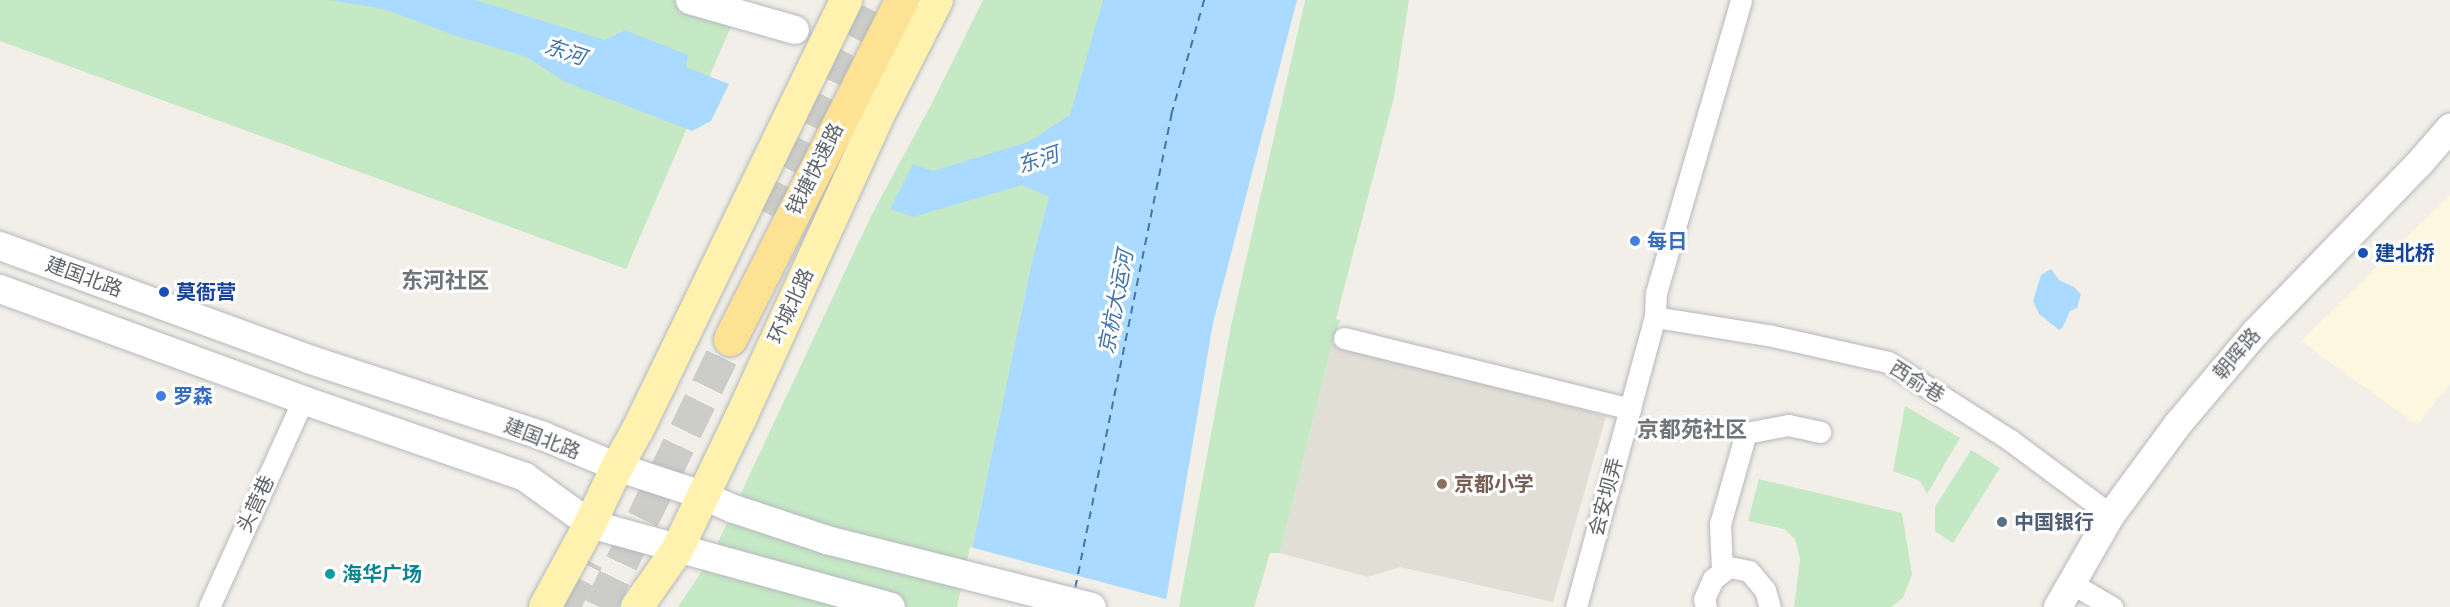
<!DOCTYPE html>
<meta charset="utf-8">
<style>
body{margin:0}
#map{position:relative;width:2450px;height:607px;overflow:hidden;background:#f1efe8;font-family:"DM Sans","Noto Sans SC",sans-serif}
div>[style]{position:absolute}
.commercial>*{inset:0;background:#fef7e0}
.education>*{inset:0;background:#e1ded6}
.green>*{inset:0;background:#c5e8c5}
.water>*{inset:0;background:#aadaff}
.pier>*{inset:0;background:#f1efe8}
.ferry>*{height:1.5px;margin-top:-0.75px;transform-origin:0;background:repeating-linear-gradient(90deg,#4174aa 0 8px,transparent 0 14px)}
.highway-tunnel>*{height:33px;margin-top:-16.5px;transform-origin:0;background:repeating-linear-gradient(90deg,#ccccc8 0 33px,transparent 0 49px)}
.roads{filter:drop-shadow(0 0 2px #b5b8bc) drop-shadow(0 0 2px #b5b8bc)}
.street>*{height:21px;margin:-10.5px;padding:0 10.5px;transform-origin:10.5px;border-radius:10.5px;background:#fff}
.secondary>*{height:28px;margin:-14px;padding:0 14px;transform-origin:14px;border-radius:14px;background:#fff}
.primary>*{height:32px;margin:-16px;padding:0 16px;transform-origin:16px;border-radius:16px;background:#fff2af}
.highway>*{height:33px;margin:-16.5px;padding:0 16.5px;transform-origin:16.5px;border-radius:16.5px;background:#fde293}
.dots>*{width:16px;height:16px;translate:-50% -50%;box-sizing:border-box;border:3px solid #fff;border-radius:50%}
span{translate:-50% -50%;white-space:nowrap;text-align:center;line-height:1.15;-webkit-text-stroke:6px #fff;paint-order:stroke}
.street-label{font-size:20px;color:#5f6368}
.shop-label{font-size:20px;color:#366cbe;font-weight:700}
.left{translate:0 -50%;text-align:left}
.transit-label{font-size:20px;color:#164399;font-weight:700}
.education-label{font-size:20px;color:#785e54;font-weight:700}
.service-label{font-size:20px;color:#4e5e75;font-weight:700}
.culture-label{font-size:20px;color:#0d838f;font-weight:700}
.water-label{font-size:21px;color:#4174aa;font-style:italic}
.quarter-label{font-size:22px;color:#70757a;font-weight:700}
</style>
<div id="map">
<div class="commercial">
<div style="clip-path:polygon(2450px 195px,2450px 384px,2417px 425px,2301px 341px)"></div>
</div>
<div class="education">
<div style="clip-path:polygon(1332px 344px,1606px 416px,1553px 602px,1400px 567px,1368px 577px,1280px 553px)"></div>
</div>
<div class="green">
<div style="clip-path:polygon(0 0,690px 0,736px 15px,626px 269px,0 41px)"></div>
<div style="clip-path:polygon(983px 0,1103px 0,1031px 266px,960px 607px,678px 607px,710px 559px,871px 216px,933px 101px)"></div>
<div style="clip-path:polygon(1305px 0,1409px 0,1394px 97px,1336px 319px,1340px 320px,1332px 344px,1280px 553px,1270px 553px,1254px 607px,1179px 607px,1231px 326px)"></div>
<div style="clip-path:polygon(1905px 406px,1960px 438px,1927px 494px,1920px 481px,1893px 471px)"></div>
<div style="clip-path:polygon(1971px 450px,2000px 468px,1953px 543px,1935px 531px,1935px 507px)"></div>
<div style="clip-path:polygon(1759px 479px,1902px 513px,1912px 574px,1903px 598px,1891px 607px,1794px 607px,1800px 559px,1795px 539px,1784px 529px,1748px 521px)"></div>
</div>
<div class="water">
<div style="clip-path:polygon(330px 0,475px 0,605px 40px,625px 30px,688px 55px,686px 67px,729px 84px,711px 121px,692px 131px,565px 82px,527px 57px,453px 35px,384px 9px)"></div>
<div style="clip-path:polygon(1103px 0,1297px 0,1213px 323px,1165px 607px,960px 607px,1031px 266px,1049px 197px,1022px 185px,913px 217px,890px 209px,913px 164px,933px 171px,1028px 142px,1070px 115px)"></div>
<div style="clip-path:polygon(2051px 269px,2059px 280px,2074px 287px,2081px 294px,2077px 308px,2070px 311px,2063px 327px,2059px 330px,2039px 314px,2033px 301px,2041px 275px)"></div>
</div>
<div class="pier">
<div style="clip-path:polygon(970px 547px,1169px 600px,1168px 607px,957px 607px)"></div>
</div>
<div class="ferry">
<div style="left:1075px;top:588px;width:483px;rotate:-78.5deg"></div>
<div style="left:1171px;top:115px;width:120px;rotate:-74deg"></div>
</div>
<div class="highway-tunnel">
<div style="left:761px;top:210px;width:235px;rotate:-63.4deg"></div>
<div style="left:563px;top:607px;width:53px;rotate:-62.9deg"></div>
<div style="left:600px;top:607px;width:298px;rotate:-64.1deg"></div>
</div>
<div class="roads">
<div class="street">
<div style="left:1655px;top:317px;width:114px;rotate:9.1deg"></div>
<div style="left:1768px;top:335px;width:123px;rotate:12.7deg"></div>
<div style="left:1888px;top:362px;width:145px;rotate:32.6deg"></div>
<div style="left:2010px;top:440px;width:126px;rotate:36.6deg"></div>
<div style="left:1344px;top:338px;width:295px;rotate:13.9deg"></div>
<div style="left:1722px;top:571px;width:47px;rotate:-92.4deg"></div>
<div style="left:1720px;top:524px;width:95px;rotate:-74.1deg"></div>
<div style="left:1746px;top:433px;width:43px;rotate:-10.8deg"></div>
<div style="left:1788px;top:425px;width:33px;rotate:12deg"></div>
<div style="left:2071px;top:583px;width:48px;rotate:30.3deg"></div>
<div style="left:209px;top:607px;width:227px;rotate:-65.6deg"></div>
<div style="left:1576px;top:607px;width:301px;rotate:-74.8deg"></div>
<div style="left:1655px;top:317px;width:24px;rotate:-88deg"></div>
<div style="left:1656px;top:293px;width:305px;rotate:-73.8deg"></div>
<div style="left:1706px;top:607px;width:8px;rotate:-104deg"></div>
<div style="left:1704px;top:599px;width:22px;rotate:-66deg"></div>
<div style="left:1713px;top:579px;width:20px;rotate:-37deg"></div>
<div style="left:1729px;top:567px;width:20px;rotate:11deg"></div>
<div style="left:1749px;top:571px;width:25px;rotate:50deg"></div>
<div style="left:1765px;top:590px;width:18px;rotate:74deg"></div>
</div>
<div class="secondary">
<div style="left:690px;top:0;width:109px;rotate:15.9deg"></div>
<div style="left:0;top:246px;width:331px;rotate:20.1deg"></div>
<div style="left:311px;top:360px;width:244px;rotate:18.1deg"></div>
<div style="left:543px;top:436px;width:80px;rotate:22.7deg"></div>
<div style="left:617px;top:467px;width:89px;rotate:18.2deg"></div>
<div style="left:702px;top:495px;width:35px;rotate:24deg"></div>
<div style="left:734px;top:509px;width:98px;rotate:18.4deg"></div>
<div style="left:827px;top:540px;width:273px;rotate:14.2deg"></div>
<div style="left:0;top:289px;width:323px;rotate:20.1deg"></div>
<div style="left:303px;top:400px;width:235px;rotate:19.1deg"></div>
<div style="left:525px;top:477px;width:80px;rotate:35.9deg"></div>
<div style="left:590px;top:524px;width:312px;rotate:15.4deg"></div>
<div style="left:2058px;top:607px;width:106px;rotate:-60.1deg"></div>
<div style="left:2111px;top:515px;width:113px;rotate:-53.6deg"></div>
<div style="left:2178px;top:424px;width:119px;rotate:-49.8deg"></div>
<div style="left:2255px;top:333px;width:235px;rotate:-45.9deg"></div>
<div style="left:2419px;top:164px;width:48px;rotate:-49.3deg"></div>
</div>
<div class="primary">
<div style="left:545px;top:607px;width:94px;rotate:-61.5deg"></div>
<div style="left:590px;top:524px;width:63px;rotate:-64.7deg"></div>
<div style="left:617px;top:467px;width:43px;rotate:-61.1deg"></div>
<div style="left:638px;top:429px;width:477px;rotate:-64.1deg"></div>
<div style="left:637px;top:607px;width:70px;rotate:-54.9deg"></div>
<div style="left:677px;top:550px;width:148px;rotate:-64.3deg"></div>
<div style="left:741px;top:417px;width:328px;rotate:-65.5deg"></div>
<div style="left:877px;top:118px;width:132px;rotate:-63deg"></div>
</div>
<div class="highway">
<div style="left:730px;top:339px;width:380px;rotate:-63.2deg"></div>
</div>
</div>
<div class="dots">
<div style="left:1635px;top:241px;background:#3f7fe0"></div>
<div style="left:2363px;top:253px;background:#1a4fb4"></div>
<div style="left:164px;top:292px;background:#1a4fb4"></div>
<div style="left:161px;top:396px;background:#3f7fe0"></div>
<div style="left:1442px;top:484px;background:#8d6e63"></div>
<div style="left:2002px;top:522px;background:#5c6f8a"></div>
<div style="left:330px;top:574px;background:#0f9aa8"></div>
</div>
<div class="street-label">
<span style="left:815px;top:169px;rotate:-63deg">钱塘快速路</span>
<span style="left:84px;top:277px;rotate:20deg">建国北路</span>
<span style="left:791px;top:306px;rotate:-65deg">环城北路</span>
<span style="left:2237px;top:354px;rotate:-49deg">朝晖路</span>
<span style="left:1917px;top:382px;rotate:32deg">西俞巷</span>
<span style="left:542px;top:439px;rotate:21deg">建国北路</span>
<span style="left:1606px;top:497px;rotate:-75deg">会安坝弄</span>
<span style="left:256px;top:504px;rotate:-65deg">头营巷</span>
</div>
<div class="shop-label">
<span class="left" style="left:1647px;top:241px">每日</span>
<span class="left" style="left:173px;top:396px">罗森</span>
</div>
<div class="transit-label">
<span class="left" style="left:2375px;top:253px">建北桥</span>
<span class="left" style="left:176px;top:292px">莫衙营</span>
</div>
<div class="education-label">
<span class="left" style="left:1454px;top:484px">京都小学</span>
</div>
<div class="service-label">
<span class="left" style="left:2014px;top:522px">中国银行</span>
</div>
<div class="culture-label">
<span class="left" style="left:342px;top:574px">海华广场</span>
</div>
<div class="water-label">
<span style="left:565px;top:52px;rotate:18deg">东河</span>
<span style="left:1038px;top:160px;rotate:-18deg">东河</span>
<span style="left:1116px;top:302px;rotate:-79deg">京杭大运河</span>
</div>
<div class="quarter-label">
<span style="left:445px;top:281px">东河社区</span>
<span style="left:1692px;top:430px">京都苑社区</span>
</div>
</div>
